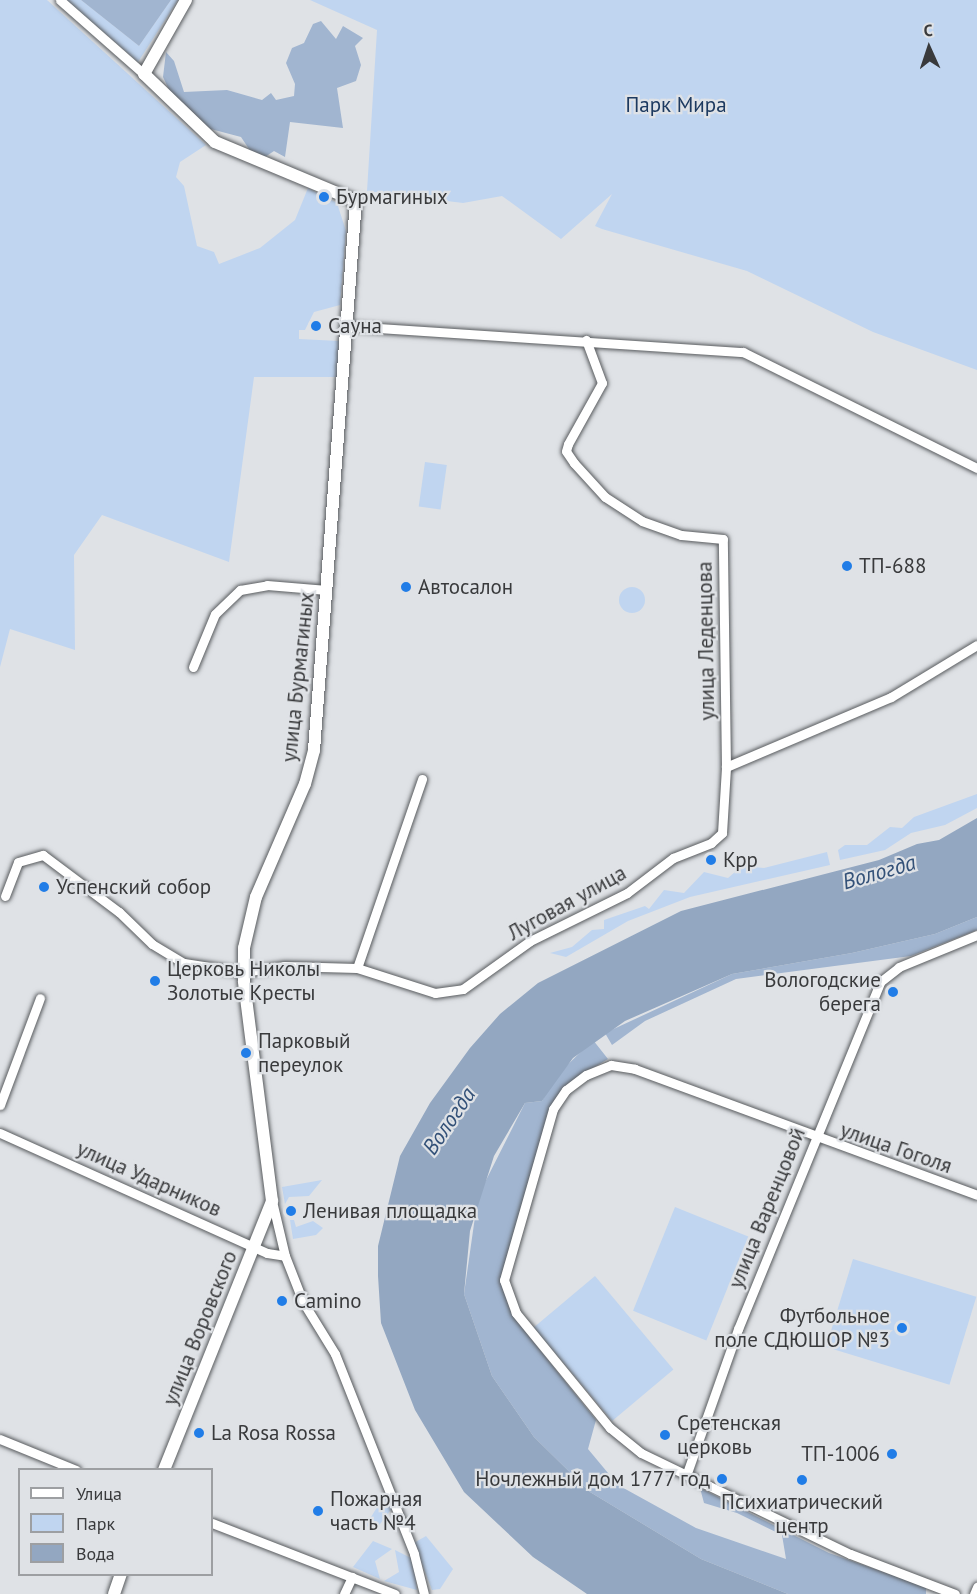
<!DOCTYPE html>
<meta charset="utf-8">
<style>
body{margin:0}
#map{position:relative;width:977px;height:1594px;overflow:hidden;background:#dfe2e6;font-family:"PT Sans",sans-serif}
div>[style]{position:absolute}
.green>*{inset:0;background:#c0d5f0;transform-origin:0 0}
.round{border-radius:50%}
.forest>*{inset:0;background:#a1b5d0}
.water>*{inset:0;background:#93a7c1}
.roads{filter:drop-shadow(0 0 2px #585b5e) drop-shadow(0 0 2px #585b5e)}
.minor>*{height:9px;margin:-4.5px;padding:0 4.5px;transform-origin:4.5px;border-radius:4.5px;background:#fff}
.tertiary>*{height:12px;margin:-6px;padding:0 6px;transform-origin:6px;border-radius:6px;background:#fff}
.dots>*{width:16px;height:16px;translate:-50% -50%;box-sizing:border-box;border:3px solid #dfe2e6;border-radius:50%}
span{translate:-50% -50%;white-space:nowrap;text-align:center;line-height:1.15;-webkit-text-stroke:4.5px #dfe2e6;paint-order:stroke}
.park-label{font-size:21px;color:#1d3a60}
.poi-label{font-size:21px;color:#393a3c}
.left{translate:0 -50%;text-align:left}
.right{translate:-100% -50%;text-align:right}
.street-label{font-size:21px;color:#393a3c}
.water-label{font-size:22px;color:#335178;font-style:italic}
.legend{position:absolute;left:18px;top:1468px;width:195px;height:108px;box-sizing:border-box;background:#dfe2e6;border:2px solid #9d9fa2;margin:0;padding:8px 10px;list-style:none;font-size:18px;color:#393a3c}
.legend li{display:flex;align-items:center;gap:12px;height:30px}
.legend b{width:30px;border:2px solid #9d9fa2}
.north{position:absolute;left:899px;top:18px;width:60px;height:60px;-webkit-text-stroke:4px #dfe2e6;paint-order:stroke;rotate:357deg;font-size:16px;font-weight:700;line-height:24px;text-align:center;color:#393a3c}
.north::after{content:'';display:block;margin:auto;width:21px;height:27px;background:#393a3c;clip-path:polygon(50% 0,100% 100%,50% 72%,0 100%)}
</style>
<div id="map">
<div class="green">
<div style="clip-path:polygon(0 0,47px 0,206px 145px,180px 162px,176px 177px,184px 186px,197px 246px,214px 252px,219px 264px,260px 248px,295px 220px,308px 188px,337px 203px,346px 231px,340px 305px,314px 312px,305px 330px,299px 330px,299px 339px,339px 341px,337px 377px,254px 377px,229px 562px,102px 515px,74px 555px,75px 650px,10px 629px,0 667px)"></div>
<div style="clip-path:polygon(66px 0,81px 0,139px 46px,171px 0,178px 0,138px 62px)"></div>
<div style="clip-path:polygon(310px 0,977px 0,977px 370px,873px 332px,747px 271px,602px 229px,595px 226px,612px 194px,561px 239px,502px 196px,463px 203px,367px 191px,377px 30px)"></div>
<div style="left:425px;top:462px;width:22px;height:45px;rotate:8deg"></div>
<div class="round" style="left:619px;top:587px;width:26px;height:26px"></div>
<div style="clip-path:polygon(977px 794px,977px 808px,945px 825px,911px 833px,885px 850px,840px 860px,838px 850px,845px 845px,867px 845px,890px 827px,902px 828px,914px 817px)"></div>
<div style="clip-path:polygon(827px 852px,830px 865px,690px 897px,628px 921px,566px 957px,550px 953px,572px 947px,592px 930px,604px 929px,604px 920px,645px 906px,649px 909px,664px 890px,684px 893px,704px 872px,728px 878px,742px 866px,764px 868px)"></div>
<div style="clip-path:polygon(322px 1180px,309px 1196px,289px 1197px,285px 1204px,282px 1187px)"></div>
<div style="left:675px;top:1207px;width:79px;height:112px;rotate:22deg"></div>
<div style="clip-path:polygon(290px 1220px,294px 1220px,296px 1227px,313px 1221px,323px 1228px,316px 1235px,293px 1239px)"></div>
<div style="left:853px;top:1259px;width:129px;height:92px;rotate:17deg"></div>
<div style="left:595px;top:1276px;width:122px;height:80px;rotate:50deg"></div>
<div style="clip-path:polygon(386px 1493px,393px 1507px,374px 1532px,366px 1525px)"></div>
<div style="clip-path:polygon(426px 1536px,453px 1569px,440px 1589px,432px 1590px,414px 1543px)"></div>
<div style="clip-path:polygon(373px 1541px,392px 1549px,375px 1561px,380px 1579px,353px 1567px)"></div>
<div style="clip-path:polygon(395px 1550px,413px 1559px,417px 1590px,384px 1581px,399px 1572px)"></div>
</div>
<div class="forest">
<div style="clip-path:polygon(81px 0,171px 0,139px 46px)"></div>
<div style="clip-path:polygon(321px 21px,336px 39px,343px 26px,363px 38px,355px 46px,361px 65px,356px 81px,337px 88px,343px 128px,290px 122px,285px 157px,274px 151px,265px 157px,251px 152px,241px 137px,203px 127px,171px 94px,163px 77px,166px 52px,174px 61px,184px 92px,227px 90px,262px 100px,271px 93px,276px 100px,294px 96px,295px 84px,286px 63px,292px 48px,304px 43px,313px 24px)"></div>
<div style="clip-path:polygon(977px 917px,977px 930px,911px 956px,736px 979px,645px 1021px,612px 1045px,605px 1033px,732px 974px,852px 953px,935px 934px)"></div>
<div style="clip-path:polygon(593px 1040px,608px 1059px,576px 1078px,550px 1108px,500px 1280px,512px 1315px,596px 1420px,588px 1449px,618px 1485px,696px 1528px,786px 1559px,782px 1535px,737px 1513px,704px 1503px,700px 1488px,829px 1553px,926px 1587px,926px 1594px,788px 1594px,701px 1559px,590px 1492px,534px 1437px,492px 1376px,464px 1294px,478px 1196px,525px 1103px,542px 1101px,556px 1076px)"></div>
</div>
<div class="water">
<div style="clip-path:polygon(977px 818px,977px 917px,935px 934px,852px 953px,732px 974px,625px 1021px,573px 1058px,542px 1101px,525px 1103px,494px 1156px,470px 1231px,464px 1294px,492px 1376px,514px 1408px,534px 1437px,590px 1492px,701px 1559px,788px 1594px,587px 1594px,533px 1557px,464px 1492px,415px 1410px,381px 1323px,378px 1276px,378px 1246px,400px 1156px,430px 1103px,470px 1048px,500px 1014px,538px 983px,681px 911px,879px 860px,917px 844px,939px 840px)"></div>
</div>
<div class="roads">
<div class="minor">
<div style="left:60px;top:0;width:112px;rotate:41.4deg"></div>
<div style="left:349px;top:326px;width:395px;rotate:3.8deg"></div>
<div style="left:743px;top:352px;width:261px;rotate:26.4deg"></div>
<div style="left:193px;top:667px;width:57px;rotate:-67.5deg"></div>
<div style="left:215px;top:614px;width:35px;rotate:-44deg"></div>
<div style="left:240px;top:590px;width:27px;rotate:-10deg"></div>
<div style="left:267px;top:585px;width:60px;rotate:4.8deg"></div>
<div style="left:726px;top:767px;width:179px;rotate:-23deg"></div>
<div style="left:891px;top:697px;width:100px;rotate:-31.2deg"></div>
<div style="left:5px;top:896px;width:36px;rotate:-69deg"></div>
<div style="left:18px;top:862px;width:26px;rotate:-16deg"></div>
<div style="left:43px;top:855px;width:95px;rotate:36.9deg"></div>
<div style="left:119px;top:912px;width:46px;rotate:44.1deg"></div>
<div style="left:152px;top:944px;width:37px;rotate:31deg"></div>
<div style="left:184px;top:963px;width:60px;rotate:8.7deg"></div>
<div style="left:243px;top:972px;width:41px;rotate:-8.3deg"></div>
<div style="left:284px;top:966px;width:73px;rotate:1.6deg"></div>
<div style="left:357px;top:968px;width:200px;rotate:-71deg"></div>
<div style="left:357px;top:968px;width:82px;rotate:17.8deg"></div>
<div style="left:435px;top:993px;width:28px;rotate:-8deg"></div>
<div style="left:463px;top:989px;width:82px;rotate:-35.6deg"></div>
<div style="left:530px;top:941px;width:108px;rotate:-26.3deg"></div>
<div style="left:627px;top:893px;width:58px;rotate:-37.3deg"></div>
<div style="left:673px;top:858px;width:41px;rotate:-21.5deg"></div>
<div style="left:711px;top:843px;width:15px;rotate:-42deg"></div>
<div style="left:722px;top:833px;width:66px;rotate:-86.5deg"></div>
<div style="left:726px;top:767px;width:228px;rotate:-90.8deg"></div>
<div style="left:723px;top:539px;width:42px;rotate:-174.6deg"></div>
<div style="left:681px;top:535px;width:41px;rotate:-160.3deg"></div>
<div style="left:642px;top:521px;width:44px;rotate:-147deg"></div>
<div style="left:605px;top:497px;width:46px;rotate:-132.4deg"></div>
<div style="left:574px;top:463px;width:14px;rotate:-124deg"></div>
<div style="left:566px;top:451px;width:7px;rotate:-74deg"></div>
<div style="left:568px;top:444px;width:70px;rotate:-60.9deg"></div>
<div style="left:602px;top:383px;width:46px;rotate:-110.4deg"></div>
<div style="left:0;top:1105px;width:114px;rotate:-69.5deg"></div>
<div style="left:0;top:1133px;width:293px;rotate:24.2deg"></div>
<div style="left:267px;top:1253px;width:18px;rotate:9deg"></div>
<div style="left:272px;top:1201px;width:57px;rotate:76.7deg"></div>
<div style="left:285px;top:1256px;width:49px;rotate:68.6deg"></div>
<div style="left:303px;top:1302px;width:61px;rotate:58.4deg"></div>
<div style="left:335px;top:1354px;width:215px;rotate:68.4deg"></div>
<div style="left:414px;top:1554px;width:41px;rotate:76deg"></div>
<div style="left:0;top:1439px;width:82px;rotate:22.2deg"></div>
<div style="left:687px;top:1473px;width:153px;rotate:-70.5deg"></div>
<div style="left:738px;top:1329px;width:375px;rotate:-67.7deg"></div>
<div style="left:880px;top:982px;width:24px;rotate:-38deg"></div>
<div style="left:899px;top:967px;width:84px;rotate:-22.3deg"></div>
<div style="left:212px;top:1523px;width:196px;rotate:21.2deg"></div>
<div style="left:344px;top:1594px;width:19px;rotate:-65deg"></div>
<div style="left:955px;top:1594px;width:112px;rotate:-159.1deg"></div>
<div style="left:850px;top:1554px;width:232px;rotate:-154.2deg"></div>
<div style="left:641px;top:1453px;width:40px;rotate:-141deg"></div>
<div style="left:610px;top:1428px;width:149px;rotate:-129.3deg"></div>
<div style="left:516px;top:1313px;width:35px;rotate:-110deg"></div>
<div style="left:504px;top:1280px;width:178px;rotate:-74deg"></div>
<div style="left:553px;top:1109px;width:23px;rotate:-56deg"></div>
<div style="left:566px;top:1090px;width:25px;rotate:-37deg"></div>
<div style="left:586px;top:1075px;width:27px;rotate:-22deg"></div>
<div style="left:611px;top:1065px;width:24px;rotate:9deg"></div>
<div style="left:635px;top:1069px;width:364px;rotate:20.2deg"></div>
<div style="left:974px;top:1594px;width:8px;rotate:-67deg"></div>
</div>
<div class="tertiary">
<div style="left:164px;top:1470px;width:290px;rotate:-68.1deg"></div>
<div style="left:272px;top:1201px;width:222px;rotate:-97.3deg"></div>
<div style="left:244px;top:981px;width:33px;rotate:-90deg"></div>
<div style="left:244px;top:948px;width:52px;rotate:-76.8deg"></div>
<div style="left:256px;top:897px;width:123px;rotate:-66.6deg"></div>
<div style="left:305px;top:784px;width:35px;rotate:-75deg"></div>
<div style="left:314px;top:750px;width:551px;rotate:-85.63deg"></div>
<div style="left:356px;top:201px;width:153px;rotate:-157.3deg"></div>
<div style="left:215px;top:142px;width:98px;rotate:-136.2deg"></div>
<div style="left:144px;top:74px;width:85px;rotate:-60.4deg"></div>
<div style="left:114px;top:1594px;width:21px;rotate:-71deg"></div>
</div>
</div>
<div class="dots">
<div style="left:324px;top:197px;background:#217de7"></div>
<div style="left:316px;top:326px;background:#217de7"></div>
<div style="left:847px;top:566px;background:#217de7"></div>
<div style="left:406px;top:587px;background:#217de7"></div>
<div style="left:711px;top:860px;background:#217de7"></div>
<div style="left:44px;top:887px;background:#217de7"></div>
<div style="left:155px;top:981px;background:#217de7"></div>
<div style="left:893px;top:992px;background:#217de7"></div>
<div style="left:246px;top:1053px;background:#217de7"></div>
<div style="left:291px;top:1211px;background:#217de7"></div>
<div style="left:282px;top:1301px;background:#217de7"></div>
<div style="left:902px;top:1328px;background:#217de7"></div>
<div style="left:199px;top:1433px;background:#217de7"></div>
<div style="left:665px;top:1435px;background:#217de7"></div>
<div style="left:892px;top:1454px;background:#217de7"></div>
<div style="left:722px;top:1479px;background:#217de7"></div>
<div style="left:802px;top:1480px;background:#217de7"></div>
<div style="left:318px;top:1511px;background:#217de7"></div>
</div>
<div class="park-label">
<span style="left:676px;top:105px">Парк Мира</span>
</div>
<div class="poi-label">
<span class="left" style="left:336px;top:197px">Бурмагиных</span>
<span class="left" style="left:328px;top:326px">Сауна</span>
<span class="left" style="left:859px;top:566px">ТП-688</span>
<span class="left" style="left:418px;top:587px">Автосалон</span>
<span class="left" style="left:723px;top:860px">Kpp</span>
<span class="left" style="left:56px;top:887px">Успенский собор</span>
<span class="left" style="left:167px;top:981px">Церковь Николы<br>Золотые Кресты</span>
<span class="right" style="left:881px;top:992px">Вологодские<br>берега</span>
<span class="left" style="left:258px;top:1053px">Парковый<br>переулок</span>
<span class="left" style="left:303px;top:1211px">Ленивая площадка</span>
<span class="left" style="left:294px;top:1301px">Camino</span>
<span class="right" style="left:890px;top:1328px">Футбольное<br>поле СДЮШОР №3</span>
<span class="left" style="left:677px;top:1435px">Сретенская<br>церковь</span>
<span class="left" style="left:211px;top:1433px">La Rosa Rossa</span>
<span class="right" style="left:880px;top:1454px">ТП-1006</span>
<span class="right" style="left:710px;top:1479px">Ночлежный дом 1777 год</span>
<span class="left" style="left:330px;top:1511px">Пожарная<br>часть №4</span>
<span style="left:802px;top:1514px">Психиатрический<br>центр</span>
</div>
<div class="street-label">
<span style="left:706px;top:641px;rotate:-91deg">улица Леденцова</span>
<span style="left:298px;top:677px;rotate:-84deg">улица Бурмагиных</span>
<span style="left:567px;top:903px;rotate:-29deg">Луговая улица</span>
<span style="left:896px;top:1148px;rotate:19deg">улица Гоголя</span>
<span style="left:149px;top:1179px;rotate:24deg">улица Ударников</span>
<span style="left:767px;top:1208px;rotate:-68deg">улица Варенцовой</span>
<span style="left:200px;top:1328px;rotate:-68deg">улица Воровского</span>
</div>
<div class="water-label">
<span style="left:879px;top:872px;rotate:-16deg">Вологда</span>
<span style="left:449px;top:1121px;rotate:-56deg">Вологда</span>
</div>
<ul class="legend">
<li><b style="height:8px;background:#fff"></b>Улица</li>
<li><b style="height:16px;background:#c0d5f0"></b>Парк</li>
<li><b style="height:16px;background:#93a7c1"></b>Вода</li>
</ul>
<div class="north">С</div>
</div>
